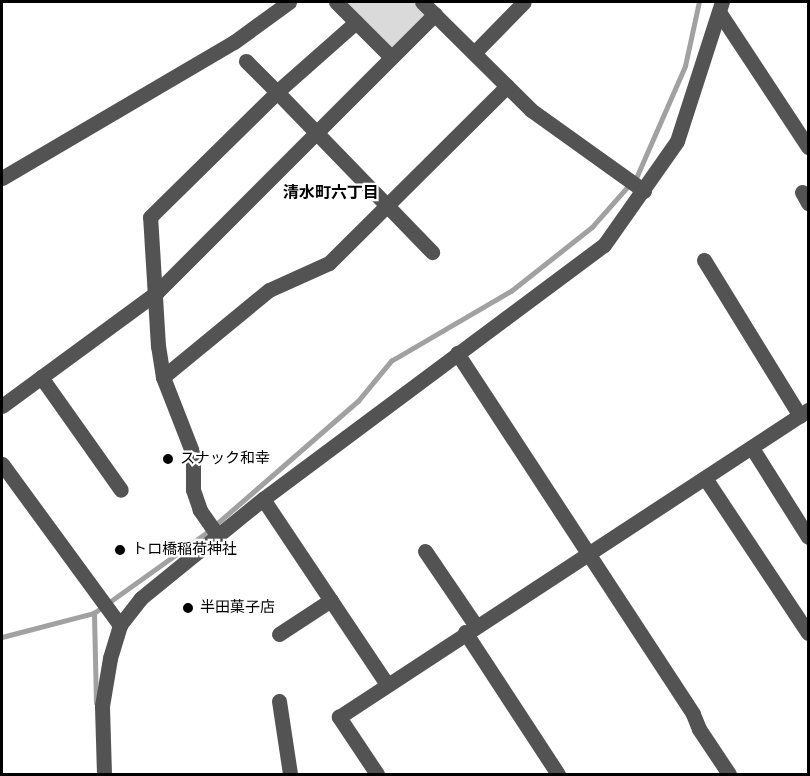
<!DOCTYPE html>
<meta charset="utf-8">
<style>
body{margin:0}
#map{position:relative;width:810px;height:776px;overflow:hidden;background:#fff;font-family:Signika,"Noto Sans JP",sans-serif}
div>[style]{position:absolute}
.green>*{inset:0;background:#dadada}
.stream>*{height:4.5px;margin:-2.25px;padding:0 2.25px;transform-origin:2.25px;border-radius:2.25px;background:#a1a1a1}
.minor>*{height:15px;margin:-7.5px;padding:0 7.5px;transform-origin:7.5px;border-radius:7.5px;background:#535353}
.dots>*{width:16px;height:16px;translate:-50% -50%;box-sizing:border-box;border:3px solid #fff;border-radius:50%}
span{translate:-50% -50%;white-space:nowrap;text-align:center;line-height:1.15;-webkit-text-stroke:4.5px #fff;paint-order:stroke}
.poi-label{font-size:15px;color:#000}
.left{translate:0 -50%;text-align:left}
.neighbourhood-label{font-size:16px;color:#000;font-weight:700}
.frame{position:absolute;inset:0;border:3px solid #000;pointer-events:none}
</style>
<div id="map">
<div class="green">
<div style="clip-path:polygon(337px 2px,422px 2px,435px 14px,391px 57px)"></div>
</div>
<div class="stream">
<div style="left:2px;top:637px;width:95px;rotate:-14.6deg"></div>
<div style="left:96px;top:703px;width:90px;rotate:-91.3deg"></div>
<div style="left:94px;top:613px;width:138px;rotate:-35.5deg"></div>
<div style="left:206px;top:533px;width:201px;rotate:-41deg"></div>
<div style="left:358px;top:401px;width:52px;rotate:-50.5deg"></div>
<div style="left:391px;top:361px;width:139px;rotate:-30.3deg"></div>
<div style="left:511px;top:291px;width:103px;rotate:-38.3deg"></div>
<div style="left:592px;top:227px;width:68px;rotate:-48.6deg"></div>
<div style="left:637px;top:176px;width:120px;rotate:-66.4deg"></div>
<div style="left:685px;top:66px;width:66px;rotate:-77.7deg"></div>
</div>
<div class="minor">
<div style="left:336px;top:2px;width:78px;rotate:45deg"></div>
<div style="left:422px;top:2px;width:153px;rotate:44.7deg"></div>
<div style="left:531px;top:110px;width:139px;rotate:35.6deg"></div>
<div style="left:719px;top:12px;width:162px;rotate:56.6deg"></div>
<div style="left:356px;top:22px;width:106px;rotate:138.5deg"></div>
<div style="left:277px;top:92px;width:223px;rotate:45.9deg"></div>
<div style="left:474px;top:53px;width:71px;rotate:-45.6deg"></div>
<div style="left:2px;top:178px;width:269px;rotate:-30.4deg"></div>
<div style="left:234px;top:42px;width:68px;rotate:-36deg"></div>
<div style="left:802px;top:192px;width:13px;rotate:61deg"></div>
<div style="left:704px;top:260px;width:183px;rotate:58.4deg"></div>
<div style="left:457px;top:353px;width:431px;rotate:56.8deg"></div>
<div style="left:693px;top:714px;width:16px;rotate:68deg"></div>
<div style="left:699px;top:729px;width:54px;rotate:56.3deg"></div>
<div style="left:41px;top:377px;width:138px;rotate:54.7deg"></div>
<div style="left:163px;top:377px;width:137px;rotate:-39.4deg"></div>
<div style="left:269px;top:290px;width:66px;rotate:-24.2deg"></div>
<div style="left:329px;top:263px;width:251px;rotate:-44.8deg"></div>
<div style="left:2px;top:406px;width:192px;rotate:-36.3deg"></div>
<div style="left:157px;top:292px;width:393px;rotate:-45deg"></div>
<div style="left:752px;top:448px;width:105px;rotate:57.8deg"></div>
<div style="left:2px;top:464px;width:200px;rotate:53.8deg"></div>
<div style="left:705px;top:478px;width:186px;rotate:56.4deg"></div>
<div style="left:263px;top:499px;width:223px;rotate:56.2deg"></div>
<div style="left:218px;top:536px;width:32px;rotate:-125deg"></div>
<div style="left:200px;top:510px;width:21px;rotate:-109deg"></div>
<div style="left:193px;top:490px;width:36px;rotate:-90deg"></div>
<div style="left:193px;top:454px;width:83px;rotate:-111.3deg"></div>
<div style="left:163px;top:377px;width:31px;rotate:-99deg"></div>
<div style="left:158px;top:346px;width:129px;rotate:-93.5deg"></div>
<div style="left:150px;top:217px;width:178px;rotate:-44.5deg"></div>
<div style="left:277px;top:92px;width:44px;rotate:-135deg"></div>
<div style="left:425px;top:551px;width:91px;rotate:55.8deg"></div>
<div style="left:465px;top:632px;width:170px;rotate:56.8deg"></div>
<div style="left:279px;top:634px;width:62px;rotate:-33.2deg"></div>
<div style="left:279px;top:701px;width:74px;rotate:81.4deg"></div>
<div style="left:104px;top:774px;width:68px;rotate:-91.7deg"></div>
<div style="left:102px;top:706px;width:49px;rotate:-80.5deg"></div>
<div style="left:110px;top:658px;width:34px;rotate:-73deg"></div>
<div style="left:120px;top:625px;width:34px;rotate:-52deg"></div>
<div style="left:141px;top:598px;width:157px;rotate:-39.1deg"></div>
<div style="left:263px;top:499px;width:425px;rotate:-36.7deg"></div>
<div style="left:604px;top:245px;width:127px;rotate:-54.9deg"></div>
<div style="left:677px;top:141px;width:146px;rotate:-72.1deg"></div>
<div style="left:377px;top:774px;width:69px;rotate:-123.7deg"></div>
<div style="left:339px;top:717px;width:561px;rotate:-33.21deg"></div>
</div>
<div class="dots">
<div style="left:168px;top:459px;background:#000"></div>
<div style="left:120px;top:550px;background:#000"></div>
<div style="left:188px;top:608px;background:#000"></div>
</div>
<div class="poi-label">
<span class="left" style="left:180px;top:459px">スナック和幸</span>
<span class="left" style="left:132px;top:550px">トロ橋稲荷神社</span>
<span class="left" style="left:200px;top:608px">半田菓子店</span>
</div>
<div class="neighbourhood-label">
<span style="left:331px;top:193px">清水町六丁目</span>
</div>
<div class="frame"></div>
</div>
